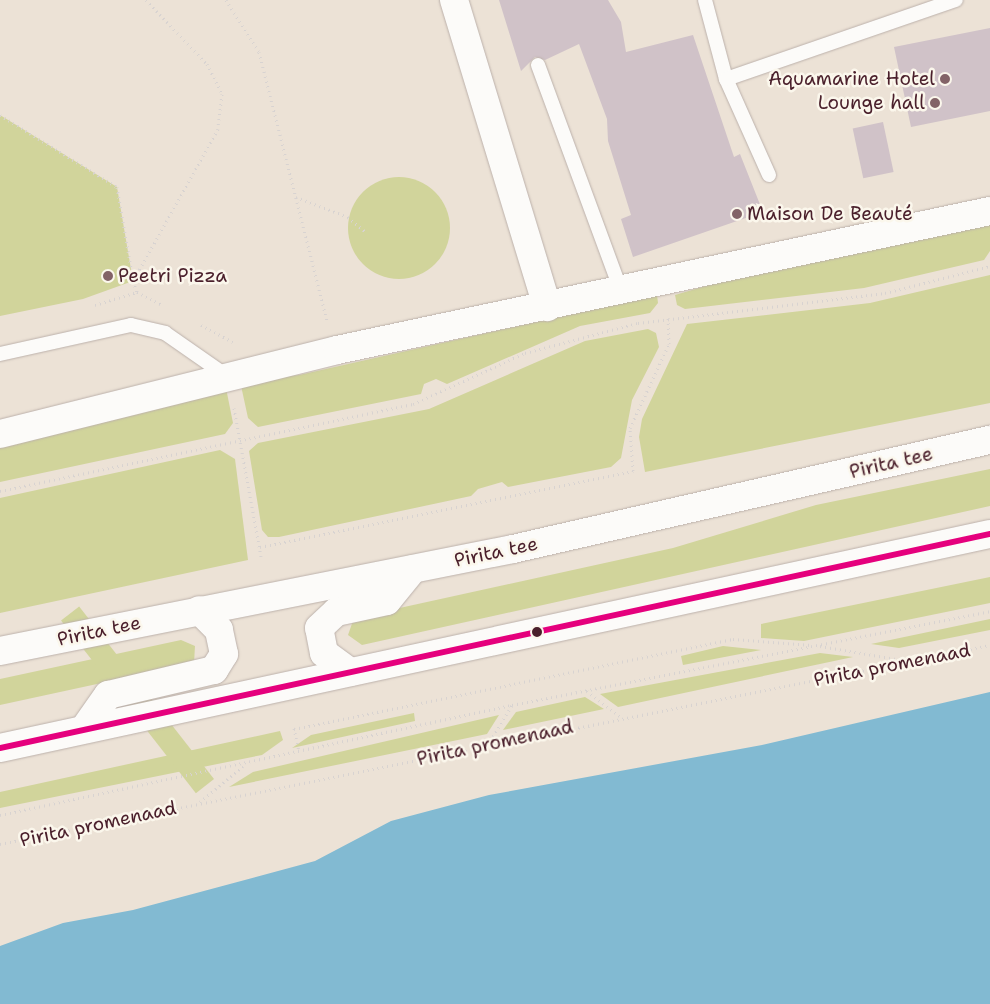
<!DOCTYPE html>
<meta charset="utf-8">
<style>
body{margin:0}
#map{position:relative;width:990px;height:1004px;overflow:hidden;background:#ece2d6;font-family:"Shantell Sans",sans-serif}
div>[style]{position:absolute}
.green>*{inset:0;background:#d1d49b;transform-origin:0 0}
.round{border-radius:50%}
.water>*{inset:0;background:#82bad2}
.building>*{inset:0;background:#d0c2c8;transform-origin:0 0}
.path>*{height:3px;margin-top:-1.5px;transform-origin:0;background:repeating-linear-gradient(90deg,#d8d3d1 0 1px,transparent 0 5px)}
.roads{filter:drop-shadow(0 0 1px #bcb1ab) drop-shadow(0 0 1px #bcb1ab)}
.lane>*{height:14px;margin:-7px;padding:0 7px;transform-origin:7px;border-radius:7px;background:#fcfbf9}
.street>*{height:28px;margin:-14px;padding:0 14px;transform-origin:14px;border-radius:14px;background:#fcfbf9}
.secondary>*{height:28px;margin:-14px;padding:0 14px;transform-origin:14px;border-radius:14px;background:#fcfbf9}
.bus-1>*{height:6px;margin:-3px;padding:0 3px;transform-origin:3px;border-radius:3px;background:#e5007d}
.dots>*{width:14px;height:14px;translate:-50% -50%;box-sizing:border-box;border:2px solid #fbf7ec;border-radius:50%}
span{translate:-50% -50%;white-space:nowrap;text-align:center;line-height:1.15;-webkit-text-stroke:5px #fbf7ec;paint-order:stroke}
.poi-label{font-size:19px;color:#4a1f2b}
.right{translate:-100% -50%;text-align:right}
.left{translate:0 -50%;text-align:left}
.street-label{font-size:19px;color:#4a1f2b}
</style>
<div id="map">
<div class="green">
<div style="clip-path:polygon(0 115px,117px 187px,133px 281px,83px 299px,0 316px)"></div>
<div class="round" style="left:348px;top:177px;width:102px;height:102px"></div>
<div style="clip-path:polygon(990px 220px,990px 251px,984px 260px,864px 288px,685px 309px,677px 305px,675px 295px,736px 277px)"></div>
<div style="clip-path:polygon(990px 275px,990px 403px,645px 472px,639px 437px,642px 419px,687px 324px,870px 303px)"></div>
<div style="clip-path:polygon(657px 295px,658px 303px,650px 313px,580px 326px,447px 384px,436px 379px,424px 384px,421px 394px,258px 427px,248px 418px,240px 381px,299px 375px)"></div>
<div style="clip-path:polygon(648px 329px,656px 333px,659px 347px,632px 400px,621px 458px,611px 467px,508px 487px,502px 482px,478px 489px,471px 496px,279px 537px,268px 537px,262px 530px,249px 451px,258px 443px,429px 409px,585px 341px)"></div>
<div style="clip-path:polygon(226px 388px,233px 423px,225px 434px,0 482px,0 446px)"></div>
<div style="clip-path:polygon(220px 450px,235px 459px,248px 560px,0 613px,0 498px)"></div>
<div style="clip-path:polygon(990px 469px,990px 506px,362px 645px,348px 635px,354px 618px,673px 548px,816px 505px)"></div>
<div style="clip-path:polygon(990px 577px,990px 603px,804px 641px,761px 638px,761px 624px)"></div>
<div style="clip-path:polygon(990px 619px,990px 630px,899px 648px,871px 644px)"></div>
<div style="clip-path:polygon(181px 640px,195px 646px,194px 663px,0 705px,0 679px)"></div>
<div style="clip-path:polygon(723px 646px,761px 650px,683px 665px,681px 656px)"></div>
<div style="clip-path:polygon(820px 653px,853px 657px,618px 707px,600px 694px)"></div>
<div style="clip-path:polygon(585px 697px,604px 709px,503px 730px,516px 712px)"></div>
<div style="clip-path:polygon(414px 713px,415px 721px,292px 748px,311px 735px)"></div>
<div style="clip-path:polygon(499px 715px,487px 734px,229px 787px,253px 772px)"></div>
<div style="clip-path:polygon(280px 731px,283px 740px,262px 755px,0 808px,0 792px)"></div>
<div style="left:214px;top:779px;width:23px;height:219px;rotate:142deg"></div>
</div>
<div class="water">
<div style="clip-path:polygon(990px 692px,990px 1004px,0 1004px,0 946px,63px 923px,133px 910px,315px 861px,391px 821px,489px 795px,762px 745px)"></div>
</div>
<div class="building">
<div style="clip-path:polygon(499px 0,608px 0,621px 22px,626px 52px,693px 35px,734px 157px,740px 154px,763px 212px,633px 257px,621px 219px,631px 215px,608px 141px,607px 119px,579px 44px,545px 60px,535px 57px,521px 71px)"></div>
<div style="clip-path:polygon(990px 28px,990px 111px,911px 127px,894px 47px)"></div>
<div style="left:883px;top:122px;width:51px;height:31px;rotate:78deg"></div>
</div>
<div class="path">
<div style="left:146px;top:0;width:88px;rotate:46.4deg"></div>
<div style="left:207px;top:64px;width:34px;rotate:63deg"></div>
<div style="left:222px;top:94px;width:35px;rotate:97deg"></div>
<div style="left:218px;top:129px;width:174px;rotate:119.2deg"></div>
<div style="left:133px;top:281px;width:12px;rotate:70deg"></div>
<div style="left:137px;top:292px;width:28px;rotate:27deg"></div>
<div style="left:226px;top:0;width:62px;rotate:57.6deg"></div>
<div style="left:259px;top:52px;width:277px;rotate:75.8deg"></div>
<div style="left:0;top:115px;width:137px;rotate:31.6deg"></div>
<div style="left:117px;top:187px;width:94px;rotate:80.2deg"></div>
<div style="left:296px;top:197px;width:56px;rotate:21deg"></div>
<div style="left:348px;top:217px;width:23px;rotate:40deg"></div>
<div style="left:95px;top:305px;width:44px;rotate:-17.2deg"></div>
<div style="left:201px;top:325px;width:36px;rotate:28deg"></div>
<div style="left:234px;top:408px;width:151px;rotate:79.7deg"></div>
<div style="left:0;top:491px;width:422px;rotate:-11.9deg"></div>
<div style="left:413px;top:404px;width:123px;rotate:-24.5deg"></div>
<div style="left:525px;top:353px;width:117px;rotate:-14.9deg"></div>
<div style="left:638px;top:323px;width:249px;rotate:-6.9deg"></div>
<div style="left:885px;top:293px;width:108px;rotate:-14.4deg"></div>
<div style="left:260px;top:547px;width:381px;rotate:-11.5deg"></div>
<div style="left:633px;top:471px;width:43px;rotate:-94deg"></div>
<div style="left:630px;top:428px;width:93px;rotate:-65.1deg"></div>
<div style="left:669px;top:344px;width:27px;rotate:-92deg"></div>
<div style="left:820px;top:646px;width:89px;rotate:9.7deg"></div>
<div style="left:587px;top:691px;width:43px;rotate:37.4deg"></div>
<div style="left:294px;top:728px;width:24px;rotate:78deg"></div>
<div style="left:294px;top:729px;width:448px;rotate:-11.6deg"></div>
<div style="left:733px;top:639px;width:79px;rotate:4.3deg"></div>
<div style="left:488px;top:745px;width:47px;rotate:-59deg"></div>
<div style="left:200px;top:802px;width:56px;rotate:-39.9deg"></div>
<div style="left:0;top:815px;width:524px;rotate:-12.13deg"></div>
<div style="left:512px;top:705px;width:487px;rotate:-11.1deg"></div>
<div style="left:0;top:844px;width:1010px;rotate:-11.37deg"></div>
</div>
<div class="roads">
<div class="lane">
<div style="left:705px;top:0;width:82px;rotate:75.1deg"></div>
<div style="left:538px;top:65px;width:238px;rotate:69.8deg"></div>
<div style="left:769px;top:175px;width:105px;rotate:-114.1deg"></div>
<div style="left:726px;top:79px;width:243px;rotate:-19deg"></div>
<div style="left:0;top:354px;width:134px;rotate:-12.5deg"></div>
<div style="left:131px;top:325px;width:35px;rotate:13deg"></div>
<div style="left:165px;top:333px;width:77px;rotate:34.9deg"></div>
</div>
<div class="street">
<div style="left:454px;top:0;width:321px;rotate:73.1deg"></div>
<div style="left:0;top:434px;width:347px;rotate:-14deg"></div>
<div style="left:337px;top:350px;width:668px;rotate:-12.02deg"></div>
</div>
<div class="secondary">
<div style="left:0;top:651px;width:523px;rotate:-11.25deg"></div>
<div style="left:513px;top:549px;width:489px;rotate:-12.9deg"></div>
<div style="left:350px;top:672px;width:32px;rotate:-144deg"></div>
<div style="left:324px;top:653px;width:25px;rotate:-101deg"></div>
<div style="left:319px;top:628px;width:23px;rotate:-43deg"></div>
<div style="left:336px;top:612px;width:52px;rotate:-12.2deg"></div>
<div style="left:387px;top:601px;width:41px;rotate:-50.9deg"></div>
<div style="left:84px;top:729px;width:42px;rotate:-54.8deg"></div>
<div style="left:108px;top:695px;width:109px;rotate:-13.3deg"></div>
<div style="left:214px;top:670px;width:19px;rotate:-58deg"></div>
<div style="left:224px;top:654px;width:25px;rotate:-102deg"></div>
<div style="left:219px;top:630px;width:28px;rotate:-135deg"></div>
<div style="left:0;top:748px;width:1013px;rotate:-12.2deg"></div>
</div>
</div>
<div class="bus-1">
<div style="left:0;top:748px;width:1013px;rotate:-12.2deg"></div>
</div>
<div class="dots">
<div style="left:945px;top:79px;background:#836367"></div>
<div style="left:935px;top:103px;background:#836367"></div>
<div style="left:737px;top:214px;background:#836367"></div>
<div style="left:108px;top:276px;background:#836367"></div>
<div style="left:537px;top:632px;background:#4a1f2b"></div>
</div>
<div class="poi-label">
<span class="right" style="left:935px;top:79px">Aquamarine Hotel</span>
<span class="right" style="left:925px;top:103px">Lounge hall</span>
<span class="left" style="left:747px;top:214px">Maison De Beauté</span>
<span class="left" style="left:118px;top:276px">Peetri Pizza</span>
</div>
<div class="street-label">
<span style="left:891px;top:463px;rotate:-13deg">Pirita tee</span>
<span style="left:496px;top:552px;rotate:-12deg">Pirita tee</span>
<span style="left:99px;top:631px;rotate:-12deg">Pirita tee</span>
<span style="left:892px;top:665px;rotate:-11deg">Pirita promenaad</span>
<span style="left:495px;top:743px;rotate:-12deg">Pirita promenaad</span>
<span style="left:98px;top:824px;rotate:-12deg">Pirita promenaad</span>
</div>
</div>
